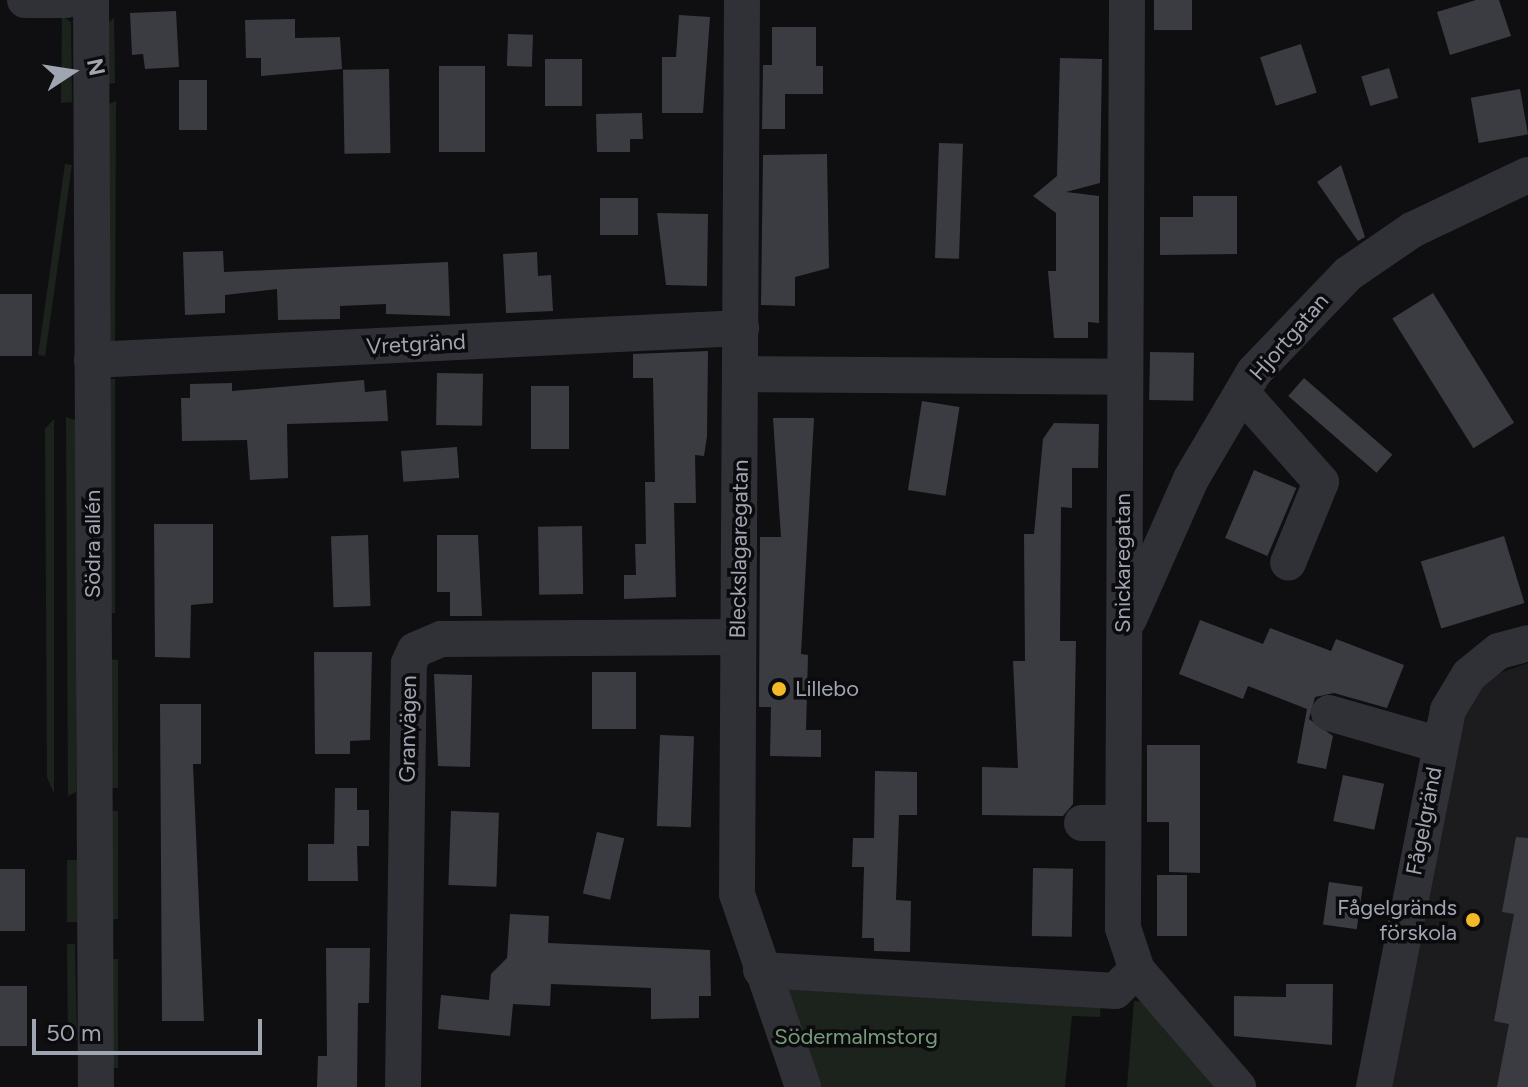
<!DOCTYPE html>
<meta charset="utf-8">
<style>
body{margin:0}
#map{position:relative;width:1528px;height:1087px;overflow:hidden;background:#0f0f11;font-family:Figtree,sans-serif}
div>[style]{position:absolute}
.built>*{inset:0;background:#1c1b1e}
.green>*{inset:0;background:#1c231d;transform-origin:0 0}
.building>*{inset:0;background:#3b3c41;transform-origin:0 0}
.minor>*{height:36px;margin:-18px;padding:0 18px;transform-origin:18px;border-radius:18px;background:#303136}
.dots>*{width:22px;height:22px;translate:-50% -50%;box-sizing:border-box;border:4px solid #0b0a0c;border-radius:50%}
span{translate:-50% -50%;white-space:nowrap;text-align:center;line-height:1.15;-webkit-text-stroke:7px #0b0a0c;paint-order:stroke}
.street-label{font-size:22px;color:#a0a5b2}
.poi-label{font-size:22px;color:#a0a5b2}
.left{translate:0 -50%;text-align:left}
.right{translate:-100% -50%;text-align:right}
.park-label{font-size:22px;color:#779d7c}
.north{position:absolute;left:32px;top:32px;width:80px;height:80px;-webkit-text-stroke:6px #0b0a0c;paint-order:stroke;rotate:78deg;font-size:22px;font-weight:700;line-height:32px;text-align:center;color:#a0a5b2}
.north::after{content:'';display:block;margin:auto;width:28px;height:36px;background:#a0a5b2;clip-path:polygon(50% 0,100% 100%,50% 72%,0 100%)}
.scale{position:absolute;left:32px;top:1019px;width:230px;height:36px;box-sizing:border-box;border:4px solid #a0a5b2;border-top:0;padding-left:10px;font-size:24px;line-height:28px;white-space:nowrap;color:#a0a5b2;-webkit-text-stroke:6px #0b0a0c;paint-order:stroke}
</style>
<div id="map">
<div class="built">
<div style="clip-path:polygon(1528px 663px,1528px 1087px,1392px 1087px,1460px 709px,1486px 678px)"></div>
</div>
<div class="green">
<div style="clip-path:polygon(62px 16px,71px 22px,72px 102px,61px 103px)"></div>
<div style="clip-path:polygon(114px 18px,115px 83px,105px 84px,104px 26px)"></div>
<div style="clip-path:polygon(116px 101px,115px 348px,109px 344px,107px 105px)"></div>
<div style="left:65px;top:164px;width:7px;height:193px;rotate:8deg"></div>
<div style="left:115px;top:379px;width:234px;height:8px;rotate:90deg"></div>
<div style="clip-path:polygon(66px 417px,75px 420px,76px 488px,76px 792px,68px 796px)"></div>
<div style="clip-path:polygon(54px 419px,54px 794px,47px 777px,45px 429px)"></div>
<div style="clip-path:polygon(109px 659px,118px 660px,118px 788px,111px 788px)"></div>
<div style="left:110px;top:811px;width:8px;height:108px"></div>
<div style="left:67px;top:860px;width:10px;height:62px"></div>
<div style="clip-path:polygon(67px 944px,75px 944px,77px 1039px,68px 1043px)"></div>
<div style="left:110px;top:959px;width:8px;height:109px"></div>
<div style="clip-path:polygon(783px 984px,1101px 999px,1100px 1017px,1072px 1016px,1065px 1087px,819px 1087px)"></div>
<div style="clip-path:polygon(1134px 1001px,1145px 1002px,1216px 1087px,1127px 1087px)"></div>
</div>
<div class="building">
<div style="left:1154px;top:0;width:38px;height:30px"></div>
<div style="clip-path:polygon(1476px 0,1499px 0,1511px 36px,1450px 55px,1437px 12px)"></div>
<div style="clip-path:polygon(176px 11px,179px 67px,145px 69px,143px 54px,132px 55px,130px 13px)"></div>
<div style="clip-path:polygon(679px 15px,710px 17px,703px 113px,662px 113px,662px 57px,676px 57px)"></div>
<div style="clip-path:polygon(295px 19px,295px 38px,340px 37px,342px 69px,261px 76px,261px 58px,246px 58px,245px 20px)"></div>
<div style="clip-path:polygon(772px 27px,816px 27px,816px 66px,823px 66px,823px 94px,785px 94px,785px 129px,762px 129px,763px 65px,772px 65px)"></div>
<div style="left:508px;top:34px;width:25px;height:32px;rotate:2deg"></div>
<div style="left:1301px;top:44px;width:51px;height:43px;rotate:72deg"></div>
<div style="clip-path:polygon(1060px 58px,1102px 59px,1100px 183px,1066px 192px,1099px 196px,1099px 323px,1088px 322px,1088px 338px,1054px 338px,1048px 271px,1056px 271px,1056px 213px,1033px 196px,1057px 176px)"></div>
<div style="left:545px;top:59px;width:37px;height:47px"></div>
<div style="left:439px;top:66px;width:46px;height:86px"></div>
<div style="left:1389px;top:68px;width:31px;height:29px;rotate:73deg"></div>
<div style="left:389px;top:69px;width:84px;height:46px;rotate:89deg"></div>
<div style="left:179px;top:80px;width:28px;height:50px"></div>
<div style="left:1520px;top:89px;width:46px;height:50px;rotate:80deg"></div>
<div style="clip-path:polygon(642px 113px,643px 139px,630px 139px,630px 152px,597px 152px,596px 114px)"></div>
<div style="left:939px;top:143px;width:24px;height:115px;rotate:2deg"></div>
<div style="clip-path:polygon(827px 154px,829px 268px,795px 277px,795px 306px,761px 305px,763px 155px)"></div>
<div style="clip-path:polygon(1341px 165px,1365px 237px,1358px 241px,1317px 182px)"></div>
<div style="clip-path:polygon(1193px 196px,1237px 196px,1237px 254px,1160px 255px,1160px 217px,1193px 217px)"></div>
<div style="left:600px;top:198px;width:38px;height:37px"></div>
<div style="clip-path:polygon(657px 213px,708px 214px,707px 286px,666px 285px)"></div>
<div style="clip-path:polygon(223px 251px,224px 272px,448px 262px,450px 316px,386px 314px,386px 304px,340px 306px,340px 319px,278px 320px,277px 289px,225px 295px,225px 313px,185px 315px,183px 252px)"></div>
<div style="clip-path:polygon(537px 252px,538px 276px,551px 275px,553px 311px,506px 313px,503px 254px)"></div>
<div style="left:1433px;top:293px;width:153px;height:48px;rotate:58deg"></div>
<div style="left:0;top:294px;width:32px;height:62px"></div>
<div style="clip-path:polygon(708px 351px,707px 436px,704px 456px,695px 455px,696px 503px,674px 503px,676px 597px,624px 599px,624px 575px,636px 575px,635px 544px,646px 544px,645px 482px,655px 482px,653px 378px,633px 378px,633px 354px)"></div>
<div style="left:1150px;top:352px;width:44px;height:48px;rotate:1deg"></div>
<div style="left:437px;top:373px;width:46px;height:52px;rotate:1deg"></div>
<div style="left:1304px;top:378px;width:117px;height:24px;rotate:41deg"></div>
<div style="clip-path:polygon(364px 380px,365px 392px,386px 390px,388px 421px,287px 424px,288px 478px,250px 480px,247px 440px,182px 441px,181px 398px,190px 398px,190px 384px,232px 383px,232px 391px)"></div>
<div style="left:531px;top:386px;width:38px;height:63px"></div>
<div style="left:922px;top:401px;width:38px;height:90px;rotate:9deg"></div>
<div style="clip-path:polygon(773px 418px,814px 418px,801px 654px,808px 655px,806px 730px,821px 730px,821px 757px,770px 756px,771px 707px,759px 707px,760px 537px,781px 537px)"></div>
<div style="clip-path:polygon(1054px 423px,1099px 424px,1098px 468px,1072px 468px,1072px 508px,1061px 507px,1060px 641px,1076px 641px,1073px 804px,1063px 816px,982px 815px,982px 767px,1018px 768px,1013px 661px,1025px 661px,1024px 534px,1034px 534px,1043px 439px)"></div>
<div style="left:457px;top:447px;width:31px;height:56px;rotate:86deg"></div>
<div style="left:1254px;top:470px;width:46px;height:74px;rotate:23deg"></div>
<div style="clip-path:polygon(154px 524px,213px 524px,213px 603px,191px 605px,190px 658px,155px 657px)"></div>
<div style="left:582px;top:526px;width:68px;height:44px;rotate:89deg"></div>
<div style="left:368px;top:535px;width:71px;height:37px;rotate:88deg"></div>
<div style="clip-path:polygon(437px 535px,478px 535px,482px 616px,450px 616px,450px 592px,437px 592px)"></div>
<div style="left:1504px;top:536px;width:70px;height:87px;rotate:73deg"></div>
<div style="clip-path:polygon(1200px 620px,1263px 644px,1270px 628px,1331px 651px,1336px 639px,1404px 665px,1387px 708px,1334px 693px,1315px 697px,1309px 719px,1333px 736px,1326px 769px,1297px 763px,1307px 709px,1248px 686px,1243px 699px,1179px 674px)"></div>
<div style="clip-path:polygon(314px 652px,372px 652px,370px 740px,350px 741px,350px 754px,315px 754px)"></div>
<div style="left:592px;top:672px;width:44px;height:57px"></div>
<div style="clip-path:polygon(434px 674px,472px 675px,470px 767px,438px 766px)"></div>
<div style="clip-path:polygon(160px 704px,201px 704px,201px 764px,193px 764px,204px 1021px,162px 1021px)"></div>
<div style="left:660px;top:735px;width:34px;height:91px;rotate:2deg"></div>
<div style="clip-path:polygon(1147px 745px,1200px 745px,1200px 873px,1169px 872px,1169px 822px,1147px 822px)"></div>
<div style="clip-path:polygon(875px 771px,917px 772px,917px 815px,899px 815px,896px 900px,911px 901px,910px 952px,874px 951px,874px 938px,862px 938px,864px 867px,852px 867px,853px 838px,874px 838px)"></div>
<div style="left:1343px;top:775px;width:42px;height:47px;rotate:12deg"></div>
<div style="clip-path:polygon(335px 788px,357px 788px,357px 810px,369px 810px,369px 846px,357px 846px,358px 881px,308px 881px,308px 844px,334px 844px)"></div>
<div style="left:451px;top:811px;width:48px;height:74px;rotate:2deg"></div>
<div style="left:597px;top:832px;width:28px;height:63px;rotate:13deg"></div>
<div style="clip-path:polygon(1516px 837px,1528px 838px,1528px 1087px,1497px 1087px,1509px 1024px,1494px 1021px,1514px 914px,1502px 912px)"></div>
<div style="left:1033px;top:868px;width:40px;height:68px;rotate:1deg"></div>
<div style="left:0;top:869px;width:25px;height:62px"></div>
<div style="left:1157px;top:875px;width:30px;height:61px"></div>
<div style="left:1329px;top:882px;width:34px;height:43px;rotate:8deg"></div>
<div style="clip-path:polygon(510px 914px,549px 916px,548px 943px,710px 950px,711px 996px,699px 996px,699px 1018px,651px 1019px,651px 988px,551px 984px,550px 1006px,513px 1004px,510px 1036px,438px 1029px,441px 995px,489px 1000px,491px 974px,507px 958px)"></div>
<div style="clip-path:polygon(326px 948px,370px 948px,369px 1003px,358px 1003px,357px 1087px,317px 1087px,318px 1056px,327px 1056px)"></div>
<div style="clip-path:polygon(1286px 984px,1333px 984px,1332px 1045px,1234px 1036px,1234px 996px,1286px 997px)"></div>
<div style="left:0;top:986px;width:27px;height:60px"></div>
</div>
<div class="minor">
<div style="left:25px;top:0;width:41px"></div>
<div style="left:91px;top:0;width:1087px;rotate:89.74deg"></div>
<div style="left:742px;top:0;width:894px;rotate:90.32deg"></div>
<div style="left:737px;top:894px;width:204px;rotate:71.1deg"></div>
<div style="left:1127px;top:0;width:928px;rotate:90.25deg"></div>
<div style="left:1123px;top:928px;width:44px;rotate:71.6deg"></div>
<div style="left:1137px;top:970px;width:155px;rotate:49.2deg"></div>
<div style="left:92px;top:360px;width:650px;rotate:-2.82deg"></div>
<div style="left:741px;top:374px;width:383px;rotate:0.4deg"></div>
<div style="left:1242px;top:393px;width:119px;rotate:48.4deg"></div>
<div style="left:1321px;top:482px;width:87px;rotate:112.2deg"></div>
<div style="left:1129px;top:619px;width:153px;rotate:-66.1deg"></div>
<div style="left:1191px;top:479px;width:124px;rotate:-59.5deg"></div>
<div style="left:1254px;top:372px;width:136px;rotate:-46.2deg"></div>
<div style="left:1348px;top:274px;width:78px;rotate:-34.5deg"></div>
<div style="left:1412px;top:230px;width:128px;rotate:-25.4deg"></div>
<div style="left:1329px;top:713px;width:116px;rotate:16.1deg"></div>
<div style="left:1082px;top:823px;width:41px"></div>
<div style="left:761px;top:970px;width:355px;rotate:3.4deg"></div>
<div style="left:1115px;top:991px;width:30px;rotate:-44deg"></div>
<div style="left:403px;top:1087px;width:424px;rotate:-89.2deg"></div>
<div style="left:409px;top:663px;width:14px;rotate:-65deg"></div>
<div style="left:415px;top:650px;width:28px;rotate:-23deg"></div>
<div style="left:441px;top:639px;width:297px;rotate:-0.4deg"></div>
<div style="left:1374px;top:1087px;width:384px;rotate:-78.9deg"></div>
<div style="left:1448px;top:710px;width:41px;rotate:-59deg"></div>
<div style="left:1469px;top:675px;width:38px;rotate:-39deg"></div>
<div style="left:1499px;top:651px;width:30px;rotate:-15deg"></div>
</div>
<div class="dots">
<div style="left:779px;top:689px;background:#f2ba26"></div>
<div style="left:1473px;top:920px;background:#f2ba26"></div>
</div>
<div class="street-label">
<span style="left:1289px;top:337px;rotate:-49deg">Hjortgatan</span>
<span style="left:416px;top:344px;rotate:-3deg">Vretgränd</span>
<span style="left:93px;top:544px;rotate:-90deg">Södra allén</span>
<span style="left:739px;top:549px;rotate:-89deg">Bleckslagaregatan</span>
<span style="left:1123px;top:563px;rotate:-90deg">Snickaregatan</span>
<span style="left:408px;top:729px;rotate:-89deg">Granvägen</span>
<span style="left:1424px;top:821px;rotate:-79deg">Fågelgränd</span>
</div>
<div class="poi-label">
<span class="left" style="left:795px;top:689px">Lillebo</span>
<span class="right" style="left:1457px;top:920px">Fågelgränds<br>förskola</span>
</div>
<div class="park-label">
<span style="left:856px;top:1037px">Södermalmstorg</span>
</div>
<div class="north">N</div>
<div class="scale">50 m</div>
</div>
